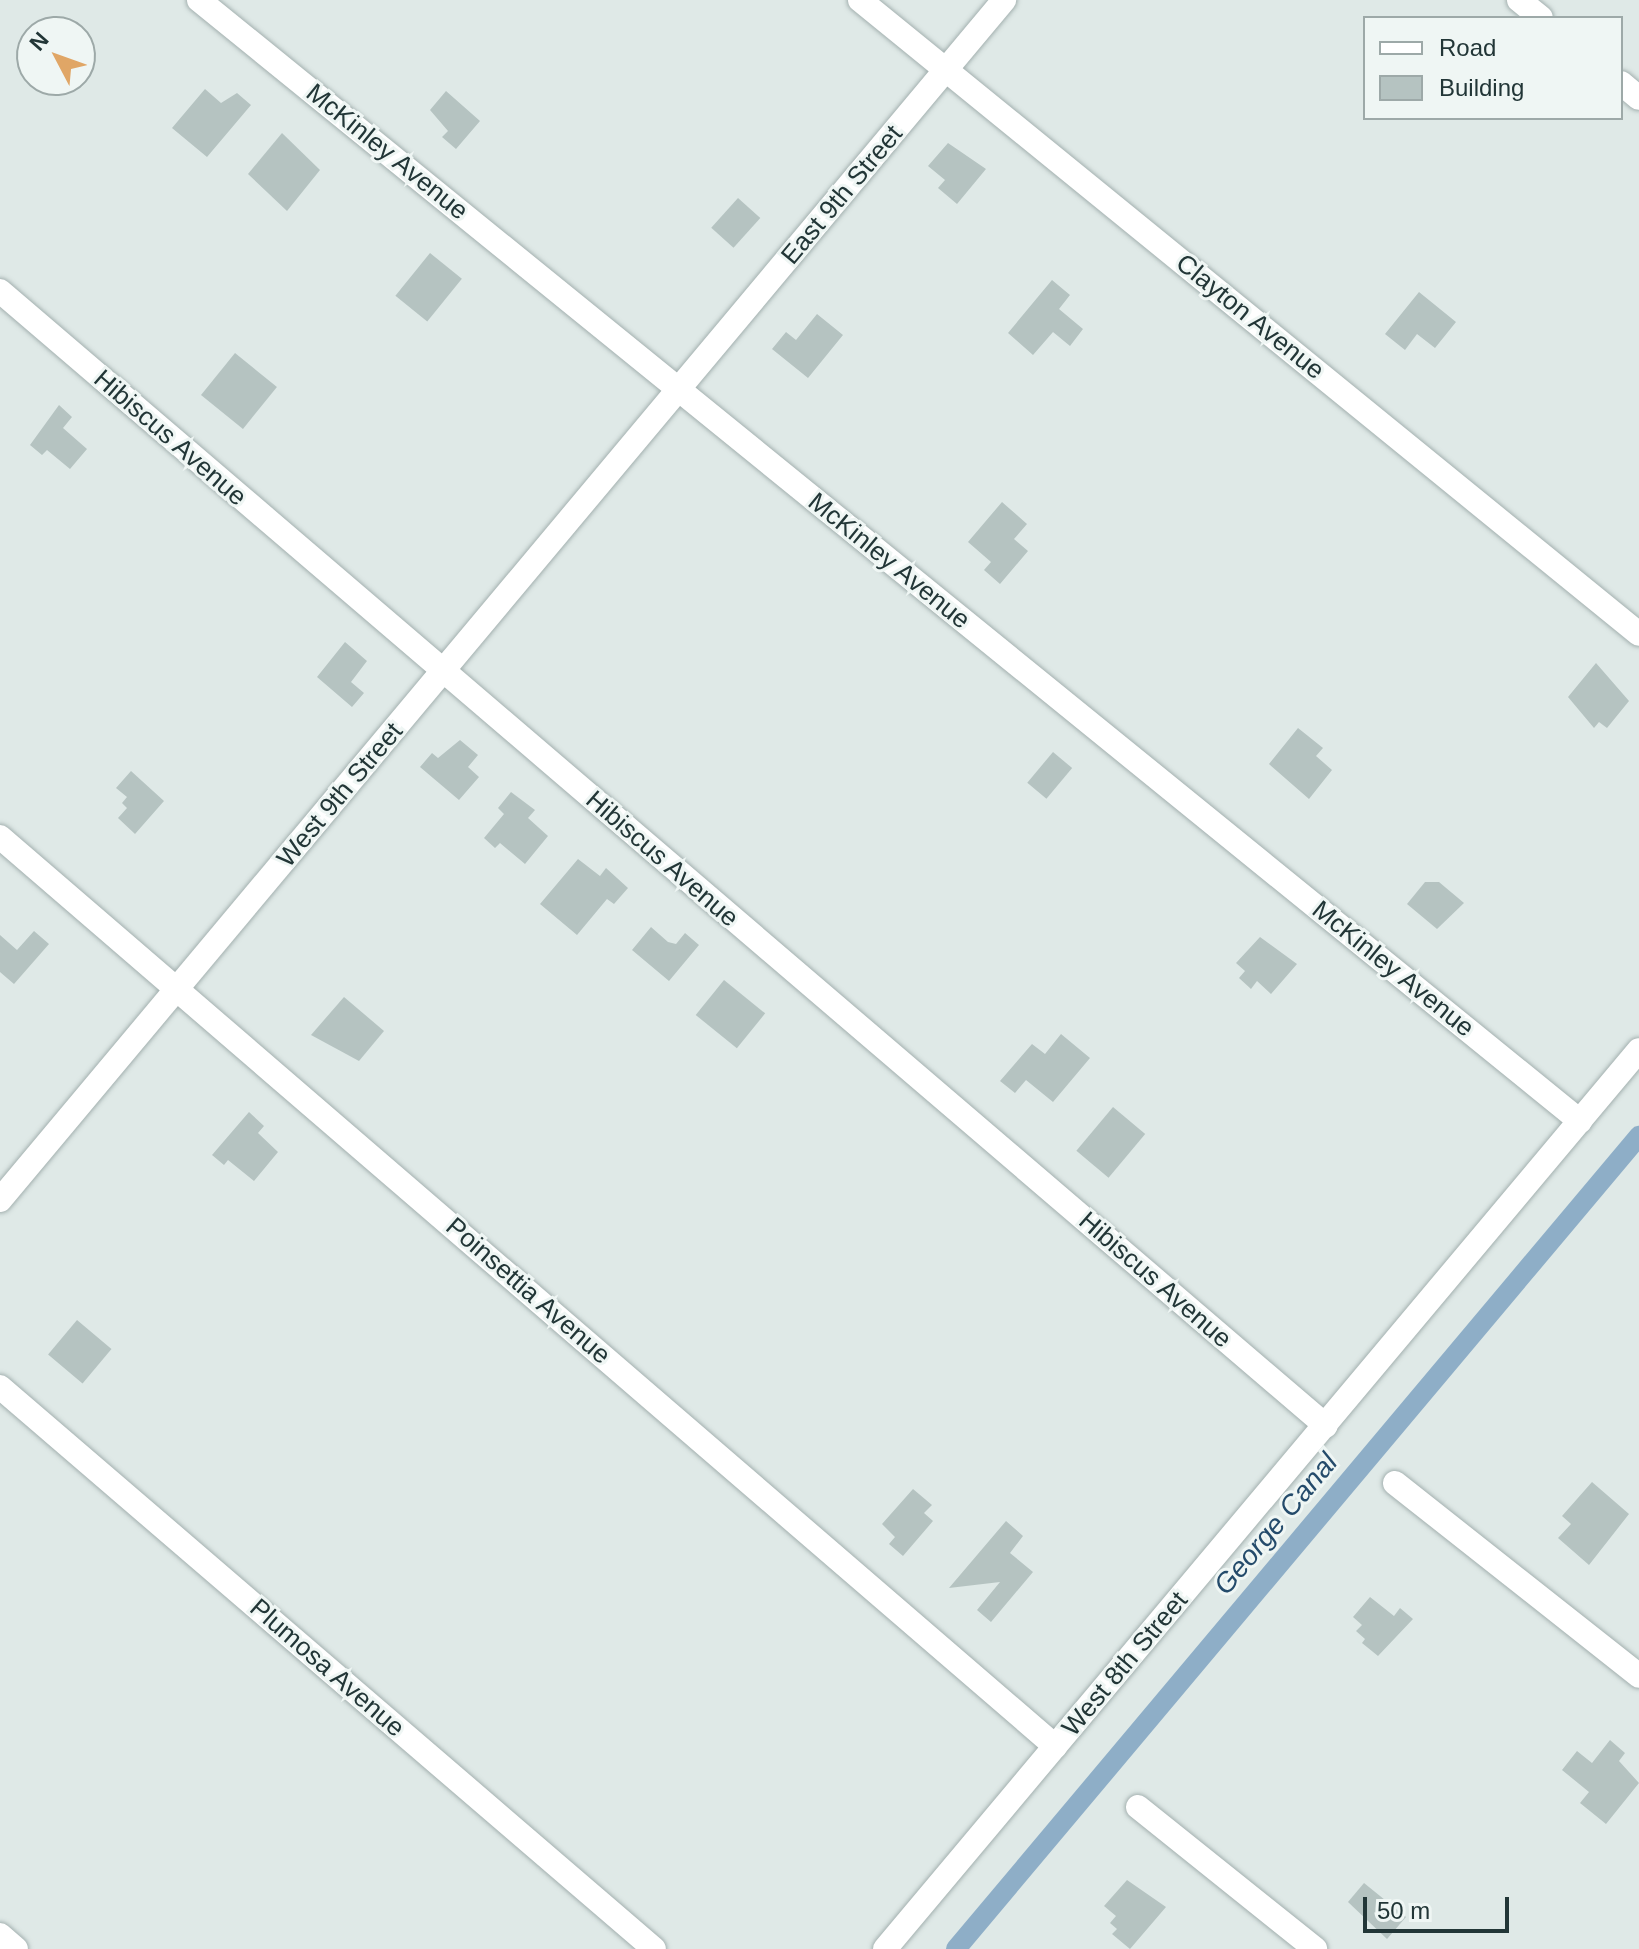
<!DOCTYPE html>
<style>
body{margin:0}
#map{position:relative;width:1639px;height:1949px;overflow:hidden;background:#dfe9e7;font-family:Arial,sans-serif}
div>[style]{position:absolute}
.canal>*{height:20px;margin:-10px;padding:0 10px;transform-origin:10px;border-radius:10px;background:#8eaec7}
.building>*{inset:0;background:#b5c3c1;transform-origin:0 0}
.roads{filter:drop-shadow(0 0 2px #a3b0af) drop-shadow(0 0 2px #a3b0af)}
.minor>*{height:24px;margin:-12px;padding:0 12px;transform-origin:12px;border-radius:12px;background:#fff}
span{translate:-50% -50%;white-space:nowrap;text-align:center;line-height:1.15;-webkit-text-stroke:6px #eff6f4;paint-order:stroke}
.street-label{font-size:26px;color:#223637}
.water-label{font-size:28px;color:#244b6b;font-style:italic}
.legend{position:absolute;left:1363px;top:16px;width:260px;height:104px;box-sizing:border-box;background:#eff6f4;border:2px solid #9da9a8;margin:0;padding:10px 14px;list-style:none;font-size:24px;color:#223637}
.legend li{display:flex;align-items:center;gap:16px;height:40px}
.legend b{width:40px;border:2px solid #9da9a8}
.north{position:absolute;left:16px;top:16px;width:80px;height:80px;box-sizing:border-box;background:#eff6f4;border:2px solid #9da9a8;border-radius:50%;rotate:311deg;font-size:22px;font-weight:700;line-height:32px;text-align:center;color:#223637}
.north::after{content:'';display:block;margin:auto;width:28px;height:36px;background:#e0a666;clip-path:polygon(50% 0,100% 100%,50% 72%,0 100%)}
.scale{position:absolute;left:1363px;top:1897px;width:146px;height:36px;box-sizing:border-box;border:4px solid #223637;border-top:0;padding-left:10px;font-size:24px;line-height:28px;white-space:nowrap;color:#223637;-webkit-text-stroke:6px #eff6f4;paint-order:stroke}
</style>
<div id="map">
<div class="canal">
<div style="left:956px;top:1949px;width:1062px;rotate:-49.97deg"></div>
</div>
<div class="building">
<div style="clip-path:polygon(205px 89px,221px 103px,237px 93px,251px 105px,207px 157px,172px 128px)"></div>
<div style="clip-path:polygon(446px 91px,480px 121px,456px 149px,442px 137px,448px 131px,430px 110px)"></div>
<div style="clip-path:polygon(282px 133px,320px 170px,287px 211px,248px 174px)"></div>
<div style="clip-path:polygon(948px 143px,986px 169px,957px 204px,938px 188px,945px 180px,928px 166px)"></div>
<div style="left:738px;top:198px;width:30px;height:40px;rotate:42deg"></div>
<div style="left:430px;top:253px;width:41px;height:55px;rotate:39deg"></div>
<div style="clip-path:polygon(1052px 280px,1070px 295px,1059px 309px,1083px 329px,1070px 346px,1053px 332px,1033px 355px,1008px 333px)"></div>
<div style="clip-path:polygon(1419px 292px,1456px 322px,1435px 348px,1417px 334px,1405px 350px,1385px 334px)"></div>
<div style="clip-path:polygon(817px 314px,843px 335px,808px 378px,772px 349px,786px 332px,796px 340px)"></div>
<div style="left:235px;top:353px;width:54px;height:54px;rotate:39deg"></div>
<div style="clip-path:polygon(59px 405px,72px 417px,63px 428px,87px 449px,70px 469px,47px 450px,42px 455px,30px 445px)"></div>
<div style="clip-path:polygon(1002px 502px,1027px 524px,1014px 539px,1028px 551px,1000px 584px,984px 570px,991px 562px,968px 542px)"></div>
<div style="clip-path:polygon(345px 642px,367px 661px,351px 682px,364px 693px,352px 707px,317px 677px)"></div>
<div style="clip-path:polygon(1596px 663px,1629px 701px,1607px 728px,1599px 722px,1594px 728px,1568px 697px)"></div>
<div style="clip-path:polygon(1298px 728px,1323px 748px,1316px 756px,1332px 770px,1309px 799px,1269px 764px)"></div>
<div style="clip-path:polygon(460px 740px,478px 755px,468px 767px,479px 777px,459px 800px,420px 767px,432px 753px,438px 758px)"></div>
<div style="left:1053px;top:752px;width:25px;height:40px;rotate:40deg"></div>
<div style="clip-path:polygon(131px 771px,164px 801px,135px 834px,118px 818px,127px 808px,122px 803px,127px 797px,116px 788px)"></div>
<div style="clip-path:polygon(511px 792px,535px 810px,528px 818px,548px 836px,525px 864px,500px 843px,495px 848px,484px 838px,504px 814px,498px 808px)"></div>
<div style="clip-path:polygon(578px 859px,600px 876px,606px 868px,628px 888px,614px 904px,607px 899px,577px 935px,540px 904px)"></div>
<div style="clip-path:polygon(1425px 882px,1439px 882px,1464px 903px,1437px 929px,1407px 904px)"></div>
<div style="clip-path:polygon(651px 927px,668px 942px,676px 944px,685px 933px,699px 945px,669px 981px,632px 950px)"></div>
<div style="clip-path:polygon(34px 931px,49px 944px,14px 984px,0 972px,0 935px,17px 950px)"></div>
<div style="clip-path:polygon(1260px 937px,1297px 964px,1271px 994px,1257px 981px,1251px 989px,1239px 978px,1245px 971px,1236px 963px)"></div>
<div style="left:724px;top:980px;width:53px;height:45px;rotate:39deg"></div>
<div style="clip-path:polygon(344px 997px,384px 1031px,359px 1061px,311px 1035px)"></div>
<div style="clip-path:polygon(1061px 1034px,1090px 1058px,1053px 1102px,1026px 1080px,1015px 1093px,1000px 1081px,1032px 1044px,1045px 1054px)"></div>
<div style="left:1113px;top:1107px;width:42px;height:57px;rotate:40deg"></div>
<div style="clip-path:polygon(249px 1112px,264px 1126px,258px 1133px,278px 1152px,254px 1181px,228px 1160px,224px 1165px,212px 1155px)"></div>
<div style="left:77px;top:1320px;width:45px;height:45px;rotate:40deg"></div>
<div style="clip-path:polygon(1592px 1482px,1629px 1514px,1589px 1565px,1558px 1538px,1571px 1524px,1562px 1516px)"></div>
<div style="clip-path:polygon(913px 1489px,932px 1505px,924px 1513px,933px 1521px,903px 1556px,889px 1544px,895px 1537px,882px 1524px)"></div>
<div style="clip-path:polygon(1006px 1521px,1023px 1536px,1010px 1553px,1033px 1572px,991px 1622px,977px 1610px,1000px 1582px,949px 1588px)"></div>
<div style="clip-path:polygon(1370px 1597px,1394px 1616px,1400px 1608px,1413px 1619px,1378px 1656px,1362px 1643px,1365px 1639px,1356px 1631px,1362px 1625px,1353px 1617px)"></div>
<div style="clip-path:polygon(1610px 1740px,1625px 1753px,1619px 1761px,1639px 1783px,1606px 1824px,1580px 1803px,1589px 1792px,1562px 1770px,1577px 1751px,1592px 1763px)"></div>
<div style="clip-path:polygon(1127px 1880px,1166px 1907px,1130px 1949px,1112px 1934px,1117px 1929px,1110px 1923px,1116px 1916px,1104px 1906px)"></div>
<div style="clip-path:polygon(1364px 1883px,1406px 1917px,1387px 1939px,1348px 1902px)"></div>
</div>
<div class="roads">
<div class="minor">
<div style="left:199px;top:0;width:1779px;rotate:39.07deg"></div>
<div style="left:860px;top:0;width:1004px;rotate:39.14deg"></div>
<div style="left:1519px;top:0;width:28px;rotate:39deg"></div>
<div style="left:1621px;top:83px;width:23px;rotate:40deg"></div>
<div style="left:0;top:291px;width:1745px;rotate:40.56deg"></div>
<div style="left:0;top:837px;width:1393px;rotate:40.75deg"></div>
<div style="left:0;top:1200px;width:1565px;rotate:-50.08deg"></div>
<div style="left:0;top:1387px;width:862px;rotate:40.67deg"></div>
<div style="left:1395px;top:1483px;width:311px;rotate:38.3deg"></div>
<div style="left:1138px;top:1807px;width:227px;rotate:38.7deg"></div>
<div style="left:0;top:1935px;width:21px;rotate:41deg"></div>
<div style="left:885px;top:1949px;width:1173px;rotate:-50.01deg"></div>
</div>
</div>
<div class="street-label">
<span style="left:387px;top:152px;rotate:39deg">McKinley Avenue</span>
<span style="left:842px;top:195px;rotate:-50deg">East 9th Street</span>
<span style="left:1250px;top:317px;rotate:39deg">Clayton Avenue</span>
<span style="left:170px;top:438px;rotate:41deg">Hibiscus Avenue</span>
<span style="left:889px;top:561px;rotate:39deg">McKinley Avenue</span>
<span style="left:340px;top:795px;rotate:-50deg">West 9th Street</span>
<span style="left:662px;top:859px;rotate:41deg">Hibiscus Avenue</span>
<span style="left:1393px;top:969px;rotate:39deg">McKinley Avenue</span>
<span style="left:1155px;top:1280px;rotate:41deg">Hibiscus Avenue</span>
<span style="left:528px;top:1291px;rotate:41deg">Poinsettia Avenue</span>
<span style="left:1125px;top:1664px;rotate:-50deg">West 8th Street</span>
<span style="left:327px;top:1668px;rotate:41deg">Plumosa Avenue</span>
</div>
<div class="water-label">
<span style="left:1276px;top:1524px;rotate:-50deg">George Canal</span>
</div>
<ul class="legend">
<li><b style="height:10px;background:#fff"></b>Road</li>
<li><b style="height:22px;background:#b5c3c1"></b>Building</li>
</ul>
<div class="north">N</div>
<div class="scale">50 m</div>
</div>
